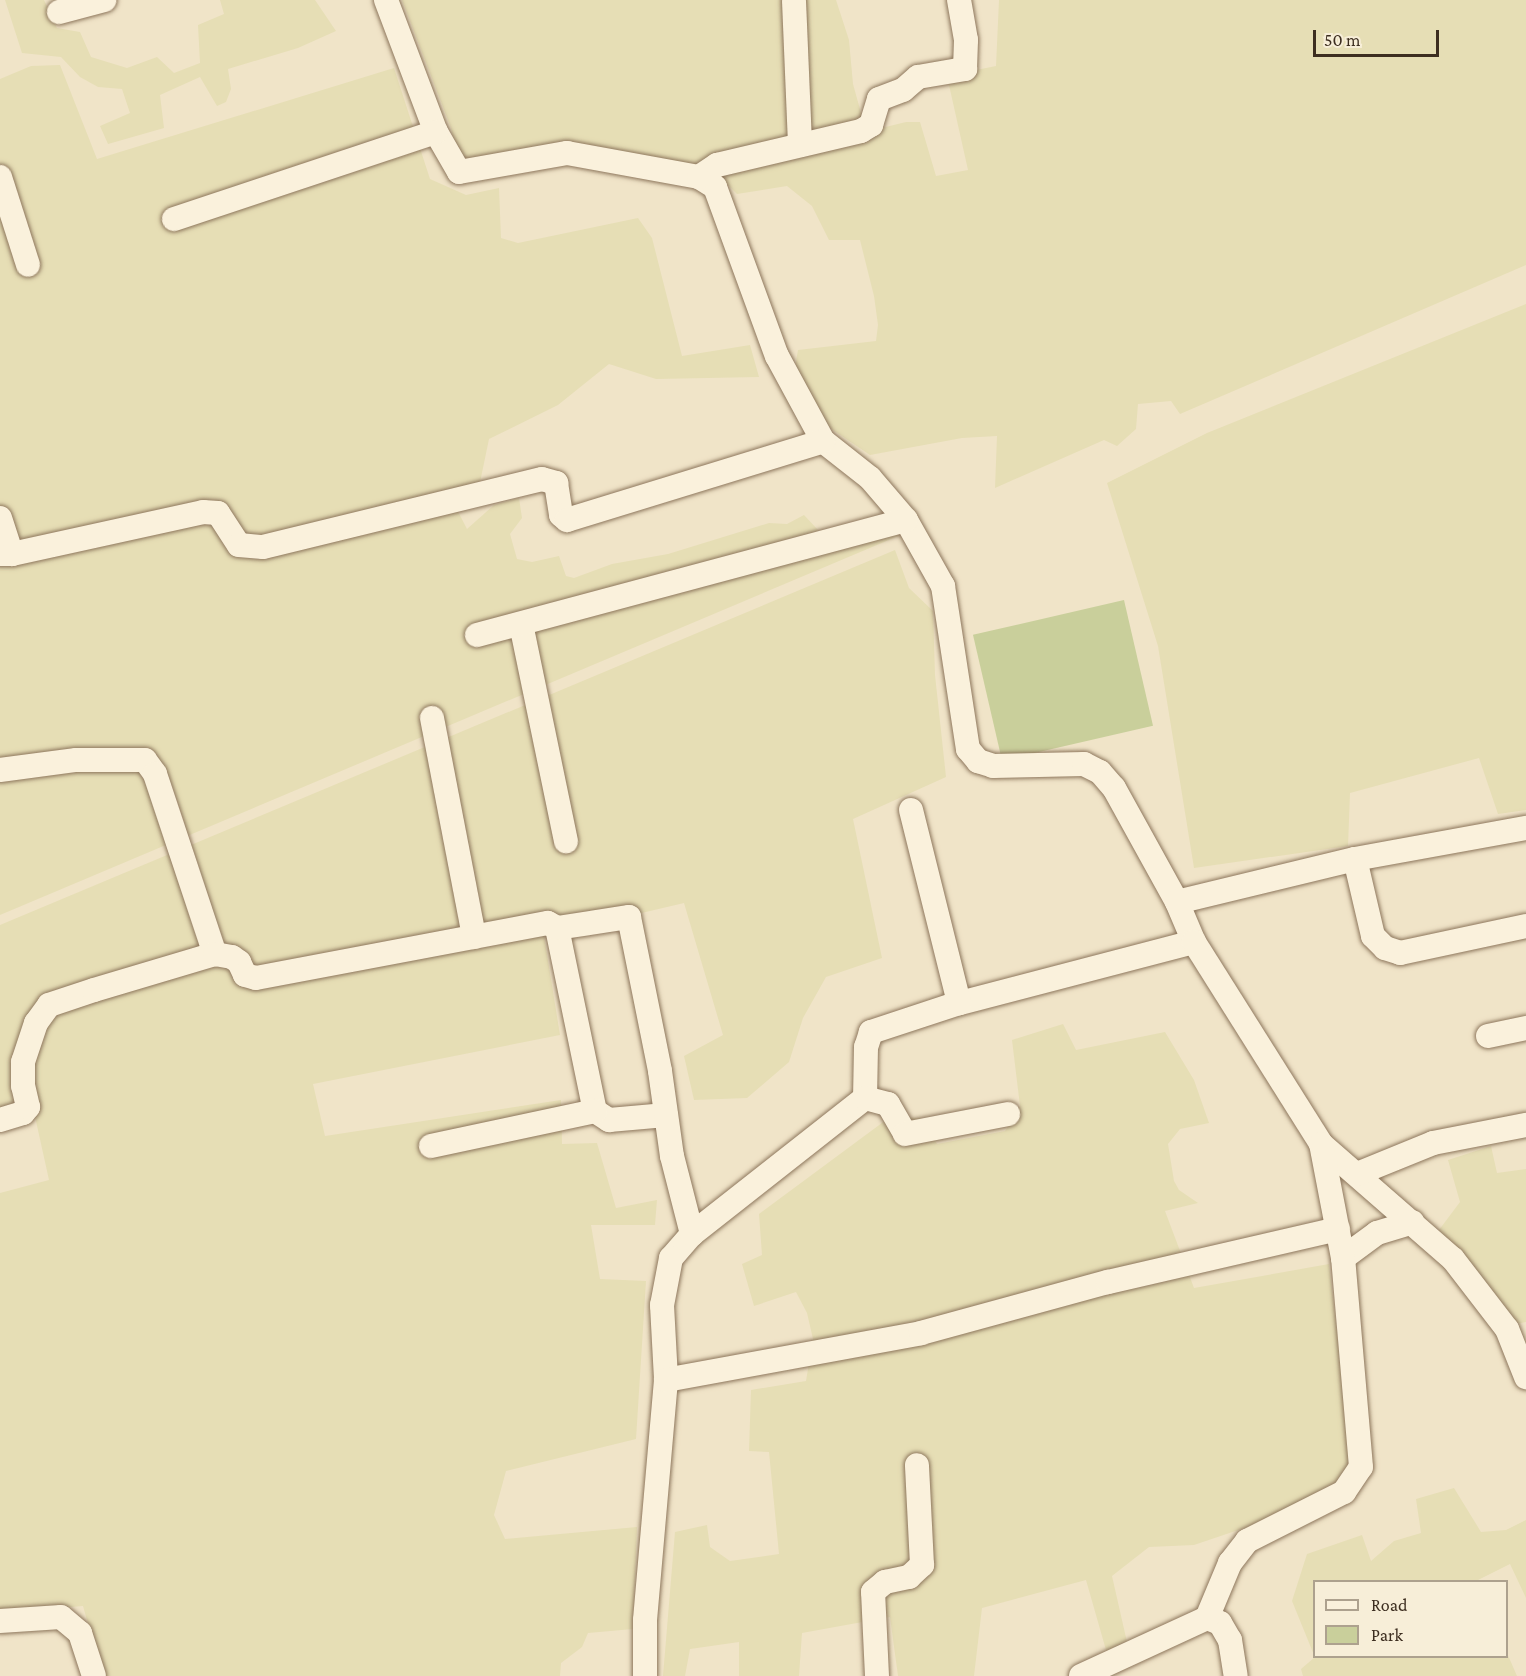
<!DOCTYPE html>
<style>
body{margin:0}
#map{position:relative;width:1526px;height:1676px;overflow:hidden;background:#f0e4c8;font-family:"Crimson Pro",serif}
div>[style]{position:absolute}
.farmland>*{inset:0;background:#e6deb5}
.green>*{inset:0;background:#c9cf9b;transform-origin:0 0}
.roads{filter:drop-shadow(0 0 2px #8d765c) drop-shadow(0 0 2px #8d765c)}
.minor>*{height:24px;margin:-12px;padding:0 12px;transform-origin:12px;border-radius:12px;background:#faf1dc}
span{translate:-50% -50%;white-space:nowrap;text-align:center;line-height:1.15;-webkit-text-stroke:6px #f7eed8;paint-order:stroke}
.legend{position:absolute;left:1313px;top:1580px;width:195px;height:78px;box-sizing:border-box;background:#f7eed8;border:2px solid #ada18e;margin:0;padding:8px 10px;list-style:none;font-size:18px;color:#3d2e20}
.legend li{display:flex;align-items:center;gap:12px;height:30px}
.legend b{width:30px;border:2px solid #ada18e}
.scale{position:absolute;left:1313px;top:30px;width:126px;height:27px;box-sizing:border-box;border:3px solid #3d2e20;border-top:0;padding-left:8px;font-size:18px;line-height:21px;white-space:nowrap;color:#3d2e20;-webkit-text-stroke:4px #f7eed8;paint-order:stroke}
</style>
<div id="map">
<div class="farmland">
<div style="clip-path:polygon(5px 0,44px 0,57px 28px,80px 32px,91px 57px,127px 68px,157px 57px,174px 73px,200px 63px,198px 25px,224px 14px,220px 0,315px 0,336px 31px,298px 48px,228px 69px,231px 89px,226px 102px,217px 106px,200px 77px,160px 95px,164px 128px,108px 144px,100px 126px,130px 113px,122px 89px,98px 87px,80px 77px,61px 57px,22px 53px)"></div>
<div style="clip-path:polygon(402px 0,836px 0,849px 40px,853px 84px,863px 120px,695px 173px,670px 168px,469px 163px,456px 152px,451px 128px)"></div>
<div style="clip-path:polygon(999px 0,1526px 0,1526px 265px,1180px 414px,1171px 401px,1138px 404px,1136px 429px,1117px 446px,1104px 440px,995px 488px,997px 436px,962px 438px,870px 455px,830px 428px,795px 367px,798px 350px,876px 341px,878px 325px,874px 296px,860px 240px,829px 240px,812px 206px,787px 186px,737px 194px,720px 177px,718px 168px,906px 122px,920px 122px,936px 176px,968px 170px,947px 76px,996px 66px)"></div>
<div style="clip-path:polygon(60px 65px,97px 159px,394px 68px,430px 179px,466px 195px,499px 188px,501px 238px,518px 243px,638px 218px,652px 238px,682px 356px,750px 345px,759px 377px,656px 379px,609px 364px,558px 405px,489px 439px,478px 492px,451px 498px,467px 529px,494px 505px,519px 498px,522px 518px,510px 534px,517px 559px,532px 562px,559px 556px,566px 576px,574px 578px,612px 564px,668px 554px,769px 523px,787px 524px,804px 515px,819px 531px,868px 525px,903px 534px,0 915px,0 79px,31px 66px)"></div>
<div style="clip-path:polygon(1526px 304px,1526px 810px,1498px 814px,1479px 758px,1350px 793px,1348px 846px,1194px 868px,1158px 646px,1107px 483px,1207px 433px)"></div>
<div style="clip-path:polygon(895px 550px,909px 588px,933px 611px,935px 675px,946px 777px,853px 819px,882px 958px,826px 977px,803px 1018px,789px 1062px,747px 1098px,694px 1100px,684px 1056px,723px 1035px,684px 903px,544px 936px,560px 1035px,313px 1084px,325px 1136px,561px 1100px,562px 1144px,597px 1143px,616px 1208px,657px 1200px,655px 1225px,591px 1225px,600px 1279px,646px 1281px,636px 1439px,506px 1471px,494px 1515px,505px 1539px,637px 1527px,633px 1629px,588px 1633px,582px 1647px,561px 1663px,560px 1676px,103px 1676px,83px 1606px,0 1613px,0 1193px,49px 1180px,32px 1103px,0 1110px,0 925px)"></div>
<div style="clip-path:polygon(1063px 1024px,1076px 1050px,1165px 1032px,1194px 1080px,1209px 1123px,1180px 1129px,1168px 1144px,1174px 1181px,1179px 1190px,1198px 1203px,1165px 1211px,1194px 1288px,1329px 1264px,1353px 1470px,1327px 1500px,1194px 1545px,1149px 1547px,1112px 1576px,1129px 1651px,1108px 1657px,1086px 1580px,982px 1608px,974px 1676px,898px 1676px,890px 1617px,802px 1633px,799px 1676px,739px 1676px,739px 1642px,690px 1649px,685px 1676px,663px 1676px,675px 1532px,707px 1525px,710px 1547px,730px 1561px,779px 1554px,769px 1452px,749px 1451px,751px 1390px,806px 1381px,813px 1339px,807px 1313px,796px 1292px,754px 1306px,742px 1264px,762px 1255px,759px 1214px,890px 1117px,922px 1118px,937px 1144px,1005px 1131px,1020px 1106px,1012px 1040px)"></div>
<div style="clip-path:polygon(1491px 1146px,1497px 1173px,1526px 1169px,1526px 1322px,1516px 1324px,1439px 1230px,1460px 1202px,1448px 1160px)"></div>
<div style="clip-path:polygon(1454px 1488px,1481px 1532px,1506px 1530px,1526px 1520px,1526px 1598px,1510px 1564px,1476px 1581px,1314px 1582px,1314px 1655px,1292px 1601px,1307px 1554px,1362px 1535px,1371px 1561px,1394px 1541px,1421px 1533px,1416px 1499px)"></div>
<div style="clip-path:polygon(1507px 1653px,1517px 1676px,1303px 1676px,1301px 1669px,1315px 1657px,1506px 1656px)"></div>
</div>
<div class="green">
<div style="left:1124px;top:600px;width:129px;height:155px;rotate:77deg"></div>
</div>
<div class="roads">
<div class="minor">
<div style="left:386px;top:0;width:141px;rotate:69.3deg"></div>
<div style="left:436px;top:132px;width:46px;rotate:60.1deg"></div>
<div style="left:459px;top:172px;width:110px;rotate:-10deg"></div>
<div style="left:567px;top:153px;width:134px;rotate:10.3deg"></div>
<div style="left:699px;top:177px;width:19px;rotate:32deg"></div>
<div style="left:715px;top:187px;width:180px;rotate:69.9deg"></div>
<div style="left:777px;top:356px;width:97px;rotate:61.6deg"></div>
<div style="left:823px;top:441px;width:60px;rotate:38.2deg"></div>
<div style="left:870px;top:478px;width:55px;rotate:49.4deg"></div>
<div style="left:906px;top:520px;width:76px;rotate:60.7deg"></div>
<div style="left:943px;top:586px;width:165px;rotate:81.3deg"></div>
<div style="left:968px;top:749px;width:16px;rotate:50deg"></div>
<div style="left:978px;top:761px;width:16px;rotate:18deg"></div>
<div style="left:993px;top:766px;width:91px;rotate:-1.3deg"></div>
<div style="left:1084px;top:764px;width:18px;rotate:27deg"></div>
<div style="left:1100px;top:772px;width:21px;rotate:49deg"></div>
<div style="left:1114px;top:788px;width:130px;rotate:61.1deg"></div>
<div style="left:1177px;top:902px;width:43px;rotate:67deg"></div>
<div style="left:1194px;top:942px;width:243px;rotate:165.4deg"></div>
<div style="left:959px;top:1003px;width:93px;rotate:161.8deg"></div>
<div style="left:871px;top:1032px;width:16px;rotate:108deg"></div>
<div style="left:866px;top:1047px;width:51px;rotate:91.1deg"></div>
<div style="left:865px;top:1098px;width:220px;rotate:141.8deg"></div>
<div style="left:692px;top:1234px;width:32px;rotate:131deg"></div>
<div style="left:671px;top:1258px;width:48px;rotate:100.8deg"></div>
<div style="left:662px;top:1305px;width:75px;rotate:86.9deg"></div>
<div style="left:666px;top:1380px;width:241px;rotate:95deg"></div>
<div style="left:645px;top:1620px;width:56px;rotate:90deg"></div>
<div style="left:794px;top:1px;width:144px;rotate:87.6deg"></div>
<div style="left:59px;top:12px;width:47px;rotate:-14.9deg"></div>
<div style="left:0;top:177px;width:92px;rotate:72.3deg"></div>
<div style="left:699px;top:177px;width:22px;rotate:-34deg"></div>
<div style="left:717px;top:165px;width:148px;rotate:-13.3deg"></div>
<div style="left:861px;top:131px;width:12px;rotate:-31deg"></div>
<div style="left:871px;top:125px;width:27px;rotate:-73deg"></div>
<div style="left:879px;top:99px;width:26px;rotate:-21deg"></div>
<div style="left:903px;top:90px;width:20px;rotate:-41deg"></div>
<div style="left:918px;top:77px;width:48px;rotate:-9.7deg"></div>
<div style="left:965px;top:69px;width:29px;rotate:-88deg"></div>
<div style="left:966px;top:40px;width:41px;rotate:-99.9deg"></div>
<div style="left:174px;top:219px;width:276px;rotate:-18.4deg"></div>
<div style="left:0;top:518px;width:38px;rotate:72deg"></div>
<div style="left:0;top:554px;width:12px"></div>
<div style="left:12px;top:554px;width:196px;rotate:-12.4deg"></div>
<div style="left:203px;top:512px;width:15px;rotate:4deg"></div>
<div style="left:218px;top:513px;width:38px;rotate:57deg"></div>
<div style="left:239px;top:545px;width:24px;rotate:5deg"></div>
<div style="left:263px;top:547px;width:287px;rotate:-13.7deg"></div>
<div style="left:542px;top:479px;width:15px;rotate:16deg"></div>
<div style="left:556px;top:483px;width:32px;rotate:81deg"></div>
<div style="left:561px;top:515px;width:8px;rotate:40deg"></div>
<div style="left:567px;top:520px;width:268px;rotate:-17.1deg"></div>
<div style="left:521px;top:624px;width:222px;rotate:78.3deg"></div>
<div style="left:477px;top:635px;width:444px;rotate:-15deg"></div>
<div style="left:432px;top:718px;width:223px;rotate:79.1deg"></div>
<div style="left:0;top:770px;width:77px;rotate:-7.5deg"></div>
<div style="left:76px;top:760px;width:69px"></div>
<div style="left:145px;top:760px;width:17px;rotate:54deg"></div>
<div style="left:155px;top:774px;width:190px;rotate:71.6deg"></div>
<div style="left:911px;top:810px;width:199px;rotate:76deg"></div>
<div style="left:1355px;top:859px;width:79px;rotate:76.8deg"></div>
<div style="left:1373px;top:936px;width:17px;rotate:45deg"></div>
<div style="left:1385px;top:948px;width:16px;rotate:18deg"></div>
<div style="left:1400px;top:953px;width:129px;rotate:-12.1deg"></div>
<div style="left:1177px;top:902px;width:183px;rotate:-13.6deg"></div>
<div style="left:1355px;top:859px;width:174px;rotate:-10.3deg"></div>
<div style="left:557px;top:928px;width:187px;rotate:78.3deg"></div>
<div style="left:595px;top:1111px;width:17px;rotate:33deg"></div>
<div style="left:609px;top:1120px;width:57px;rotate:-5deg"></div>
<div style="left:1194px;top:942px;width:239px;rotate:57.8deg"></div>
<div style="left:1321px;top:1144px;width:175px;rotate:41.1deg"></div>
<div style="left:1453px;top:1259px;width:88px;rotate:52.4deg"></div>
<div style="left:1507px;top:1329px;width:52px;rotate:68.4deg"></div>
<div style="left:1488px;top:1036px;width:39px;rotate:-12deg"></div>
<div style="left:865px;top:1098px;width:24px;rotate:15deg"></div>
<div style="left:888px;top:1104px;width:34px;rotate:60deg"></div>
<div style="left:905px;top:1134px;width:105px;rotate:-11deg"></div>
<div style="left:0;top:1120px;width:24px;rotate:-17deg"></div>
<div style="left:23px;top:1113px;width:8px;rotate:-50deg"></div>
<div style="left:28px;top:1107px;width:22px;rotate:-103deg"></div>
<div style="left:23px;top:1086px;width:24px;rotate:-90deg"></div>
<div style="left:23px;top:1062px;width:41px;rotate:-71.6deg"></div>
<div style="left:36px;top:1023px;width:22px;rotate:-54deg"></div>
<div style="left:49px;top:1005px;width:47px;rotate:-18.4deg"></div>
<div style="left:94px;top:990px;width:126px;rotate:-16.6deg"></div>
<div style="left:215px;top:954px;width:17px;rotate:10deg"></div>
<div style="left:232px;top:957px;width:9px;rotate:36deg"></div>
<div style="left:239px;top:962px;width:14px;rotate:65deg"></div>
<div style="left:245px;top:975px;width:11px;rotate:15deg"></div>
<div style="left:256px;top:978px;width:297px;rotate:-10.7deg"></div>
<div style="left:548px;top:923px;width:10px;rotate:29deg"></div>
<div style="left:557px;top:928px;width:73px;rotate:-8.7deg"></div>
<div style="left:629px;top:917px;width:157px;rotate:78.6deg"></div>
<div style="left:660px;top:1071px;width:86px;rotate:82deg"></div>
<div style="left:672px;top:1156px;width:81px;rotate:75.6deg"></div>
<div style="left:431px;top:1146px;width:168px;rotate:-12deg"></div>
<div style="left:1357px;top:1174px;width:82px;rotate:-22.2deg"></div>
<div style="left:1433px;top:1143px;width:95px;rotate:-11deg"></div>
<div style="left:1343px;top:1258px;width:42px;rotate:-36.3deg"></div>
<div style="left:1377px;top:1233px;width:37px;rotate:-17deg"></div>
<div style="left:666px;top:1380px;width:259px;rotate:-10.4deg"></div>
<div style="left:921px;top:1333px;width:194px;rotate:-15.3deg"></div>
<div style="left:1108px;top:1282px;width:236px;rotate:-13deg"></div>
<div style="left:1207px;top:1618px;width:14px;rotate:21deg"></div>
<div style="left:1220px;top:1623px;width:20px;rotate:60deg"></div>
<div style="left:1230px;top:1640px;width:36px;rotate:81deg"></div>
<div style="left:0;top:1621px;width:61px;rotate:-3.8deg"></div>
<div style="left:61px;top:1617px;width:25px;rotate:40deg"></div>
<div style="left:80px;top:1633px;width:45px;rotate:72deg"></div>
<div style="left:877px;top:1676px;width:84px;rotate:-92.7deg"></div>
<div style="left:873px;top:1592px;width:16px;rotate:-40deg"></div>
<div style="left:885px;top:1582px;width:25px;rotate:-12deg"></div>
<div style="left:909px;top:1577px;width:18px;rotate:-43deg"></div>
<div style="left:922px;top:1565px;width:100px;rotate:-92.9deg"></div>
<div style="left:1081px;top:1676px;width:139px;rotate:-24.7deg"></div>
<div style="left:1207px;top:1618px;width:60px;rotate:-67.3deg"></div>
<div style="left:1230px;top:1563px;width:28px;rotate:-52deg"></div>
<div style="left:1247px;top:1541px;width:109px;rotate:-26.8deg"></div>
<div style="left:1344px;top:1492px;width:30px;rotate:-56deg"></div>
<div style="left:1361px;top:1467px;width:210px;rotate:-94.9deg"></div>
<div style="left:1343px;top:1258px;width:116px;rotate:-100.9deg"></div>
</div>
</div>
<ul class="legend">
<li><b style="height:8px;background:#faf1dc"></b>Road</li>
<li><b style="height:16px;background:#c9cf9b"></b>Park</li>
</ul>
<div class="scale">50 m</div>
</div>
